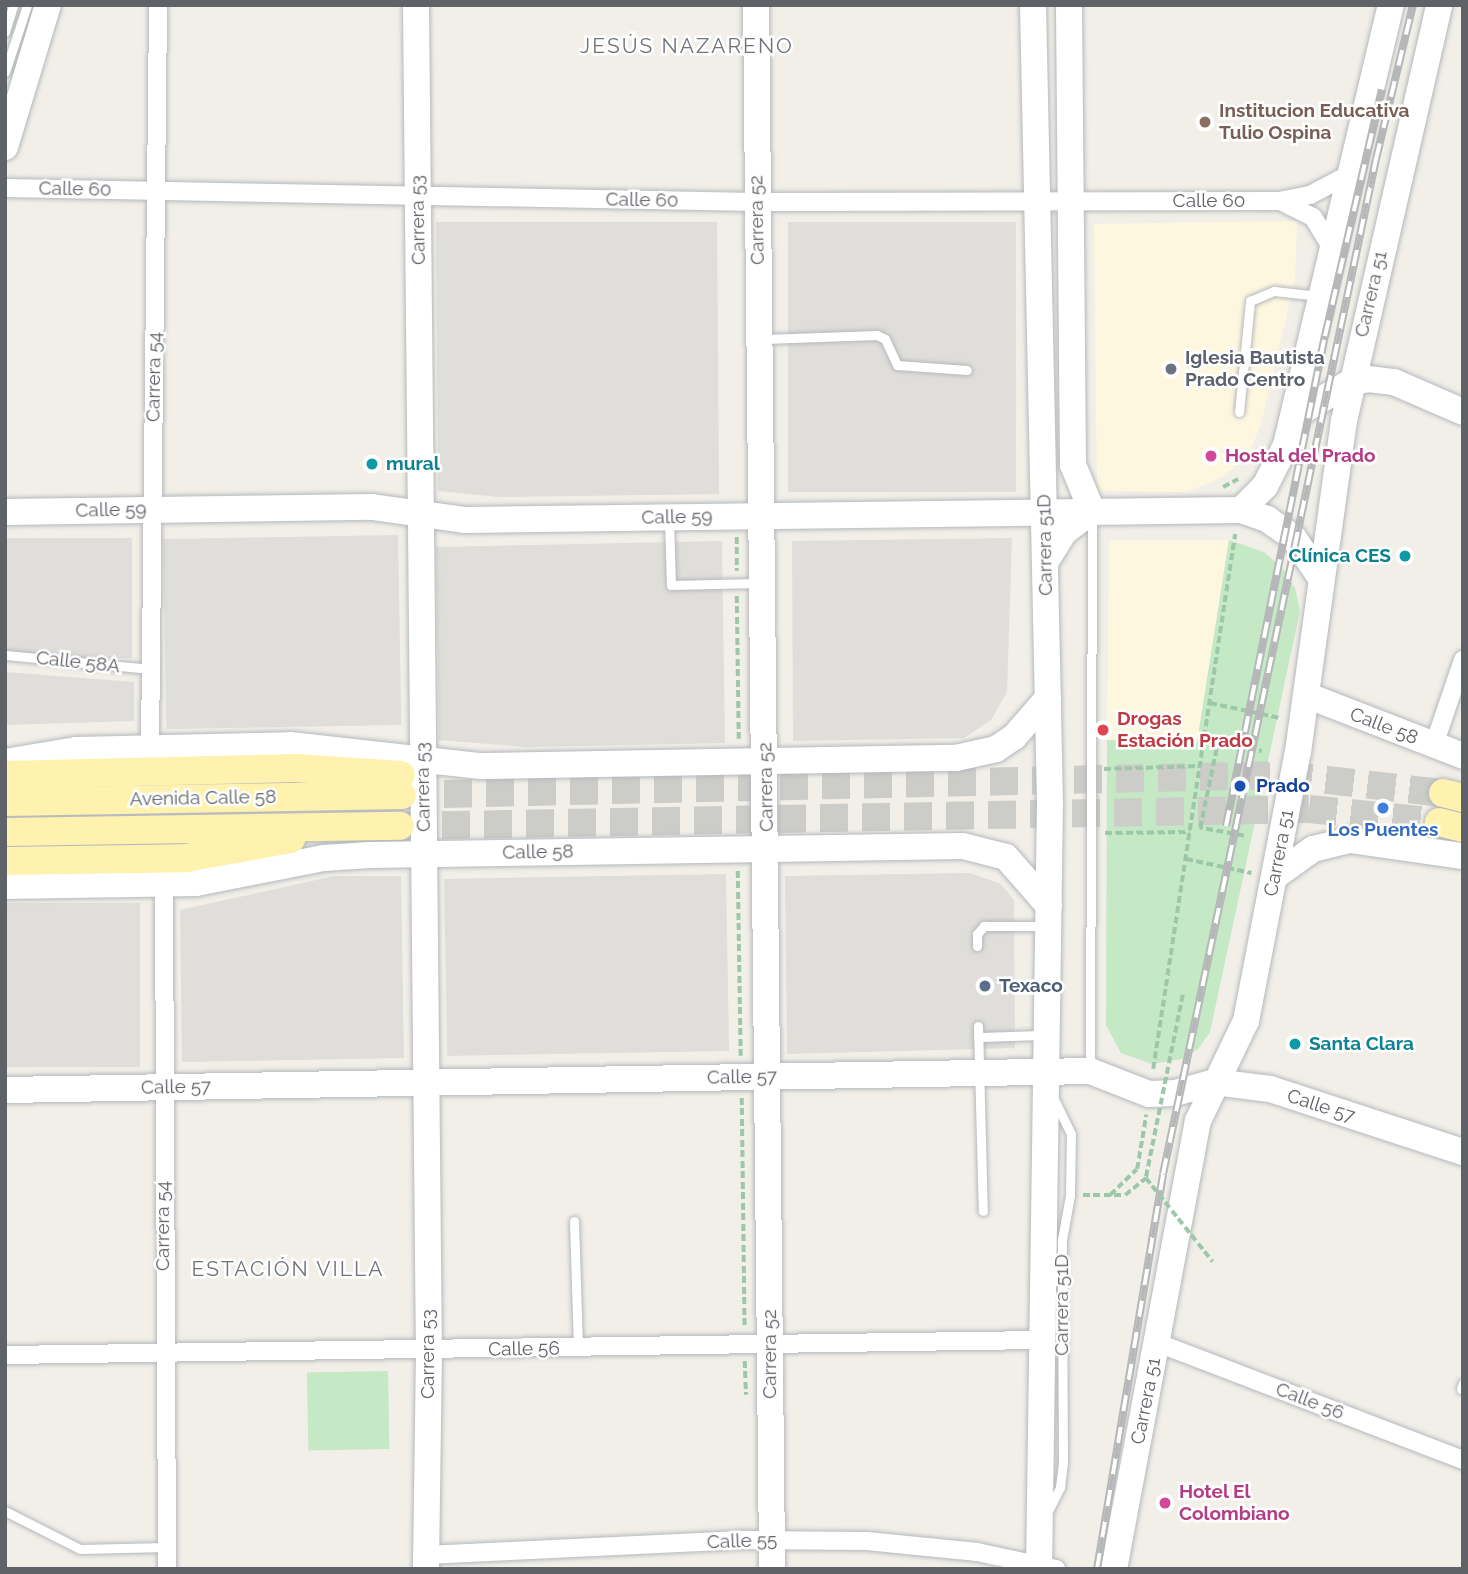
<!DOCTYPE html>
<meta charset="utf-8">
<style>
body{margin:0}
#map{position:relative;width:1468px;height:1574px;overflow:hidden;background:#f1efe8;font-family:Raleway,sans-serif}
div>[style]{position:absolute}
.commercial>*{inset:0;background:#fef7e0}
.industrial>*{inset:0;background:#e0deda;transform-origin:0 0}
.green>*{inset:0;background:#c5e8c5;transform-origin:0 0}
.primary-tunnel>*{height:28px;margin-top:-14px;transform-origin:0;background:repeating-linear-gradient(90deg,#ccccc8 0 28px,transparent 0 42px)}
.path>*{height:3.5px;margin-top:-1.75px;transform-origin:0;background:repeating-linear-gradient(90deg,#9cc7a9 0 7px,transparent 0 10.5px)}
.roads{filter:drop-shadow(0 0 2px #b5b8bc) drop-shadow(0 0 2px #b5b8bc)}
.lane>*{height:9px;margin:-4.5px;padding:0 4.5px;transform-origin:4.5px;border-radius:4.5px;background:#fff}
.street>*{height:18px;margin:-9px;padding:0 9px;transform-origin:9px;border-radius:9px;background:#fff}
.secondary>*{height:26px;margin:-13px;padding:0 13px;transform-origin:13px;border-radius:13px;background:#fff}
.primary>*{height:28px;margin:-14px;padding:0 14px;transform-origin:14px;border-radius:14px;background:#fff2af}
.rail>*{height:8px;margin-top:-4px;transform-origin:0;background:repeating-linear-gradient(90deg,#fff 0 16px,#b6b7b8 0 32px);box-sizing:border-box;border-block:2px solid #b6b7b8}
.path-bridge>*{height:3.5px;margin-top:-1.75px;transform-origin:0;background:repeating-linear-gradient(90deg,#9cc7a9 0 7px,transparent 0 10.5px)}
.dots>*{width:19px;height:19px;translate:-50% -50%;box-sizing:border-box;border:4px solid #fff;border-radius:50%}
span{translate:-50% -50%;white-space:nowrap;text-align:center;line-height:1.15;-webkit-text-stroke:5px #fff;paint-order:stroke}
.education-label{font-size:19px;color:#785e54;font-weight:700}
.left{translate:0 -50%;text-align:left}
.street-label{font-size:19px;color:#5f6368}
.worship-label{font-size:19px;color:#5b616d;font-weight:700}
.hotel-label{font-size:19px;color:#b23c85;font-weight:700}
.culture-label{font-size:19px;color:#0d838f;font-weight:700}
.right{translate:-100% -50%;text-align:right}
.health-label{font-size:19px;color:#be3a42;font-weight:700}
.transit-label{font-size:19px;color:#164399;font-weight:700}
.shop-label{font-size:19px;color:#366cbe;font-weight:700}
.service-label{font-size:19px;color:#4e5e75;font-weight:700}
.neighbourhood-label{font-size:21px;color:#70757a;letter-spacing:2px}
.frame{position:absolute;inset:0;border:7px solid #5f6368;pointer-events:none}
</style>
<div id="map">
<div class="commercial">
<div style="clip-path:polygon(1297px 221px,1295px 279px,1261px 424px,1247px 458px,1219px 479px,1186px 492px,1097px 491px,1094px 224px)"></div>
<div style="clip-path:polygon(1109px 540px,1229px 540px,1197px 743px,1107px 740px)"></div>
</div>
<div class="industrial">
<div style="clip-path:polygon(436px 222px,717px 222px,719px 494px,499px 497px,438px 491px)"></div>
<div style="left:788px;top:222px;width:228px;height:270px"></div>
<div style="left:398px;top:535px;width:190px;height:235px;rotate:89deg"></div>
<div style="left:132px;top:538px;width:120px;height:127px;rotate:90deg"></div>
<div style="clip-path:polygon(1012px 538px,1007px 692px,991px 720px,964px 738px,793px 741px,792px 541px)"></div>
<div style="clip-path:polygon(722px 541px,725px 743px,525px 747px,439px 740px,436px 547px)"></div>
<div style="clip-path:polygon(5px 672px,134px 682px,134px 721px,5px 725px)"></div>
<div style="clip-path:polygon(970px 873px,1001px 884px,1014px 900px,1015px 1048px,787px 1054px,785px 876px)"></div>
<div style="left:726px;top:874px;width:177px;height:282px;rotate:89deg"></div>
<div style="clip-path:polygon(334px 876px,401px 876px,404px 1058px,182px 1062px,180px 910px)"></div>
<div style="left:140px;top:903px;width:164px;height:135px;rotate:90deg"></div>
</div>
<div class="green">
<div style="clip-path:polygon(1229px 540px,1264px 552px,1283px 569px,1295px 588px,1300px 611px,1210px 1032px,1198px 1049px,1182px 1059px,1152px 1064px,1121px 1053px,1106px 1025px,1107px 740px,1197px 742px)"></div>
<div style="left:388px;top:1371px;width:78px;height:81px;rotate:89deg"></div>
</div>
<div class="primary-tunnel">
<div style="left:402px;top:795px;width:882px;rotate:-1.3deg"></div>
<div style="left:1284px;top:775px;width:160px;rotate:6.5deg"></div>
<div style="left:400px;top:826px;width:909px;rotate:-1.07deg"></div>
<div style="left:1309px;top:809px;width:131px;rotate:5.7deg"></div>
</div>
<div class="path">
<div style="left:1223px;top:487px;width:17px;rotate:-28deg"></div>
<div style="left:737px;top:537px;width:34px;rotate:90deg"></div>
<div style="left:737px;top:596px;width:143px;rotate:89.2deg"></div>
<div style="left:1210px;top:703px;width:72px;rotate:12.1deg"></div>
<div style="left:1104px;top:769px;width:96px;rotate:-1.8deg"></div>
<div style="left:1105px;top:833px;width:85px;rotate:-0.7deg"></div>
<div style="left:1244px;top:836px;width:45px;rotate:-169.7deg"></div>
<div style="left:1200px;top:828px;width:89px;rotate:-78.3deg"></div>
<div style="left:1218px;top:741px;width:45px;rotate:12.8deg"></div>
<div style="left:1186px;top:859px;width:67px;rotate:12deg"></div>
<div style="left:738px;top:871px;width:185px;rotate:89.1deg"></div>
<div style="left:1153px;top:1069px;width:541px;rotate:-81.29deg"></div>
<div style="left:742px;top:1098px;width:231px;rotate:89.3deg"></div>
<div style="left:1083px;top:1195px;width:42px"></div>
<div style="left:1125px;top:1195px;width:27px;rotate:-39deg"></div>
<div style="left:1110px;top:1195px;width:37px;rotate:-44deg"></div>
<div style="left:1137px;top:1169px;width:55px;rotate:-80.5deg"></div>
<div style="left:745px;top:1361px;width:34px;rotate:88deg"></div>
</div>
<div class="roads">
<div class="lane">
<div style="left:5px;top:32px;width:28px;rotate:-73deg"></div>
<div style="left:5px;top:72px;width:71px;rotate:-71.8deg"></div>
<div style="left:764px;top:339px;width:113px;rotate:-2deg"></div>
<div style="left:877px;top:335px;width:9px;rotate:27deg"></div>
<div style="left:885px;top:339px;width:29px;rotate:65deg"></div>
<div style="left:897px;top:365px;width:70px;rotate:4.1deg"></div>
<div style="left:1239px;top:412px;width:112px;rotate:-84.3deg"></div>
<div style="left:1250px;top:301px;width:26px;rotate:-23deg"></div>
<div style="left:1274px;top:291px;width:46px;rotate:6.2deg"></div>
<div style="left:669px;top:519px;width:66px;rotate:88.3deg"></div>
<div style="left:671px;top:585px;width:87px;rotate:-1.3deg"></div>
<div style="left:5px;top:655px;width:147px;rotate:5.5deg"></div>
<div style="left:977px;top:946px;width:12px;rotate:-90deg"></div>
<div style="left:977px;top:934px;width:11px;rotate:-49deg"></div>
<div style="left:984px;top:926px;width:63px"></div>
<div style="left:978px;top:1026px;width:185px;rotate:88.5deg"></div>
<div style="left:978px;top:1037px;width:65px;rotate:-1.8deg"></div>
<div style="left:1090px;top:1070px;width:553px;rotate:-89.79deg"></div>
<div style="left:574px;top:1221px;width:127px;rotate:88.2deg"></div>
<div style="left:1461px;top:1389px;width:6px;rotate:-72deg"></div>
<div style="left:5px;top:1511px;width:84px;rotate:26.9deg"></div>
<div style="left:80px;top:1549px;width:86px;rotate:-1.3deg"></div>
<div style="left:1048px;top:1511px;width:27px;rotate:-63deg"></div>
<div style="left:1060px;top:1487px;width:25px;rotate:-83deg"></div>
<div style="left:1063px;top:1462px;width:222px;rotate:-90.3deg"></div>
<div style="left:1062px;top:1240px;width:46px;rotate:-79.9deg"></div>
<div style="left:1070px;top:1195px;width:61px;rotate:-89.1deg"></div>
<div style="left:1071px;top:1134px;width:39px;rotate:-116deg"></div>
</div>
<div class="street">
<div style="left:5px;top:188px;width:751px;rotate:1.07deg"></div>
<div style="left:756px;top:202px;width:523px;rotate:-0.11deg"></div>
<div style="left:1279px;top:201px;width:32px;rotate:-11deg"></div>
<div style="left:1310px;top:195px;width:45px;rotate:-27.7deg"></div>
<div style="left:1282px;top:202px;width:34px;rotate:26deg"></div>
<div style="left:1313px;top:217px;width:37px;rotate:59deg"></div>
<div style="left:1434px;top:745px;width:90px;rotate:-71.2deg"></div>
<div style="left:150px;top:748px;width:743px;rotate:-89.38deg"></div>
<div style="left:164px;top:884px;width:685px;rotate:89.75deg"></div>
<div style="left:1158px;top:1343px;width:327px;rotate:21deg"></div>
<div style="left:5px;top:1355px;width:1038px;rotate:-0.83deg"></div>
<div style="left:426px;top:1555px;width:322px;rotate:-2.7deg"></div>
<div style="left:748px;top:1540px;width:119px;rotate:0.5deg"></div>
<div style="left:867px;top:1541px;width:111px;rotate:5.7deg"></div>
<div style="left:977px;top:1552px;width:81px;rotate:12.1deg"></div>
</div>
<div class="secondary">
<div style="left:416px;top:5px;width:1346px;rotate:89.45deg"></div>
<div style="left:429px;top:1351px;width:218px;rotate:90.8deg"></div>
<div style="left:756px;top:5px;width:1564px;rotate:89.41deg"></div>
<div style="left:1033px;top:5px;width:797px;rotate:88.78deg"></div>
<div style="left:1050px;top:802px;width:767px;rotate:90.82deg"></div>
<div style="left:5px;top:147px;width:148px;rotate:-73.2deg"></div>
<div style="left:1294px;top:416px;width:66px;rotate:-30.8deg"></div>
<div style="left:1351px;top:382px;width:18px;rotate:-9deg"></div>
<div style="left:1369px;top:379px;width:25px;rotate:7deg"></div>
<div style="left:1394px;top:382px;width:75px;rotate:23.5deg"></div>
<div style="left:1241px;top:510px;width:34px;rotate:-45deg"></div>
<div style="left:1265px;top:486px;width:46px;rotate:-62.9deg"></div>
<div style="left:1286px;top:445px;width:452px;rotate:-76.6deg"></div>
<div style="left:5px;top:512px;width:367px;rotate:-0.8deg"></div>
<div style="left:372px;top:507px;width:93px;rotate:8deg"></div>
<div style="left:464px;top:520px;width:777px;rotate:-0.74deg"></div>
<div style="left:1241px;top:510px;width:28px;rotate:19deg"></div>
<div style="left:1267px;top:519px;width:32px;rotate:35deg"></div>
<div style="left:1293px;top:537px;width:50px;rotate:55.7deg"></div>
<div style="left:1046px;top:561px;width:34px;rotate:-58deg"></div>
<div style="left:1064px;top:532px;width:35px;rotate:-37deg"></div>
<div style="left:1092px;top:511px;width:50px;rotate:-112.4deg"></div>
<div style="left:1073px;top:465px;width:460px;rotate:-90.5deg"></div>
<div style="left:1306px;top:695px;width:168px;rotate:21.2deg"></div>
<div style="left:5px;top:762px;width:72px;rotate:-9.6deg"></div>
<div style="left:76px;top:750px;width:214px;rotate:-1.3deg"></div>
<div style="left:290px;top:745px;width:192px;rotate:6.3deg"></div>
<div style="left:481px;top:766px;width:475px;rotate:-1deg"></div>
<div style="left:956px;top:758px;width:41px;rotate:-12.7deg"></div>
<div style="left:996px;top:749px;width:22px;rotate:-34deg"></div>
<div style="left:1014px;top:737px;width:52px;rotate:-48.9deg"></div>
<div style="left:1274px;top:877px;width:48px;rotate:-35.7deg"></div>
<div style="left:1313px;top:849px;width:38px;rotate:-14deg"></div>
<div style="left:1350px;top:840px;width:114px;rotate:8.1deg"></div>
<div style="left:5px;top:886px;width:191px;rotate:-0.9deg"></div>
<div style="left:196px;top:883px;width:130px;rotate:-11.1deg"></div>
<div style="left:324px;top:858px;width:45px;rotate:-3.8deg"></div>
<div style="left:369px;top:855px;width:594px;rotate:-0.87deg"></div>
<div style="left:963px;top:846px;width:44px;rotate:14.3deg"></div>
<div style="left:1006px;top:857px;width:65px;rotate:48.7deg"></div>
<div style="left:5px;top:1090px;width:1085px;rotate:-1deg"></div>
<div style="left:1090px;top:1071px;width:63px;rotate:21.3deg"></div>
<div style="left:1149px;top:1094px;width:26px;rotate:-2deg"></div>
<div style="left:1175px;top:1093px;width:41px;rotate:-15.4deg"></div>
<div style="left:1215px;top:1082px;width:55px;rotate:7.3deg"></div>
<div style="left:1270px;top:1089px;width:203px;rotate:18.1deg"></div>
<div style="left:1114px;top:1569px;width:456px;rotate:-79.4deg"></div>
<div style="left:1198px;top:1121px;width:111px;rotate:-64.4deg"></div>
<div style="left:1246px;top:1021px;width:274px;rotate:-79.1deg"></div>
<div style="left:1298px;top:752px;width:334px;rotate:-82.1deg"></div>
<div style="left:1344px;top:421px;width:427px;rotate:-77.1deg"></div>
</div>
<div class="primary">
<div style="left:5px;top:775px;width:291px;rotate:-1.4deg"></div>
<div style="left:296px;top:768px;width:105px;rotate:3.8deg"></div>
<div style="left:1443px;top:793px;width:21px;rotate:14deg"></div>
<div style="left:5px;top:802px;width:397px;rotate:-1deg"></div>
<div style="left:1439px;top:822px;width:25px;rotate:14deg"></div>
<div style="left:5px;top:832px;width:395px;rotate:-0.9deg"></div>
<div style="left:5px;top:861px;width:181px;rotate:-0.9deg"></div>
<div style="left:186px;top:858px;width:107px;rotate:-10.3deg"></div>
</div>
</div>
<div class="rail">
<div style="left:1226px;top:826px;width:500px;rotate:-78.6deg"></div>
<div style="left:1325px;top:336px;width:253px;rotate:-77deg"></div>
<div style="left:1097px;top:1569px;width:400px;rotate:-80.5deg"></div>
<div style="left:1163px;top:1174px;width:1037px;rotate:-78.15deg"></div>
<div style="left:1376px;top:159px;width:158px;rotate:-76.5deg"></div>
</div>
<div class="path-bridge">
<div style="left:1183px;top:995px;width:187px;rotate:101.4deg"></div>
<div style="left:1146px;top:1178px;width:107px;rotate:51.4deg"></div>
</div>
<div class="dots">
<div style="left:1205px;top:122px;background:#8d6e63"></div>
<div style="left:1171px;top:369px;background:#6b7280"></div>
<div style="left:1211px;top:456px;background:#d1479c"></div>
<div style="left:372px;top:464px;background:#0f9aa8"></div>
<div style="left:1405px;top:556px;background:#0f9aa8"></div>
<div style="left:1103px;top:730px;background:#e0444e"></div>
<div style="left:1240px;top:786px;background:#1a4fb4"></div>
<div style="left:1383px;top:808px;background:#3f7fe0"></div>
<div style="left:985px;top:986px;background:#5c6f8a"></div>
<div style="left:1295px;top:1044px;background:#0f9aa8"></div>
<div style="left:1165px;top:1503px;background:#d1479c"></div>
</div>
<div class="education-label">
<span class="left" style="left:1219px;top:122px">Institucion Educativa<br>Tulio Ospina</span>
</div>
<div class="street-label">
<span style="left:75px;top:189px;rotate:1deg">Calle 60</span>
<span style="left:642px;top:200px;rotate:1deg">Calle 60</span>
<span style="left:1209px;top:201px">Calle 60</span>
<span style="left:418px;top:220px;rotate:-91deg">Carrera 53</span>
<span style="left:757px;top:220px;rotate:-91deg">Carrera 52</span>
<span style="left:1371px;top:294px;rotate:-77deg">Carrera 51</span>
<span style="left:154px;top:377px;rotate:-89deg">Carrera 54</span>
<span style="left:111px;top:510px;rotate:-1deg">Calle 59</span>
<span style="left:677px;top:517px;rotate:-1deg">Calle 59</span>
<span style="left:1045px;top:545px;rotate:-91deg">Carrera 51D</span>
<span style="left:78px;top:662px;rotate:6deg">Calle 58A</span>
<span style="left:1384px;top:726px;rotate:21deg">Calle 58</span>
<span style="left:423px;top:787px;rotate:-91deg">Carrera 53</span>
<span style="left:766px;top:787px;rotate:-91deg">Carrera 52</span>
<span style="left:203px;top:798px;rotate:-1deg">Avenida Calle 58</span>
<span style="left:538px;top:852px;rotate:-1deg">Calle 58</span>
<span style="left:1279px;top:853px;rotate:-79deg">Carrera 51</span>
<span style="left:742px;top:1077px;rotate:-1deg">Calle 57</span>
<span style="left:176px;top:1087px;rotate:-1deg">Calle 57</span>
<span style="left:1321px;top:1106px;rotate:18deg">Calle 57</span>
<span style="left:163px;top:1226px;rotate:-90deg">Carrera 54</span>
<span style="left:1062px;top:1305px;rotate:-90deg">Carrera 51D</span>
<span style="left:524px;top:1349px;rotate:-1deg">Calle 56</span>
<span style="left:428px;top:1354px;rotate:-90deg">Carrera 53</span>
<span style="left:770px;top:1354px;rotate:-90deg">Carrera 52</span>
<span style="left:1146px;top:1401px;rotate:-79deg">Carrera 51</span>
<span style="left:1310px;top:1401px;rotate:21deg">Calle 56</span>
<span style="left:742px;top:1541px;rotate:-2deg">Calle 55</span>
</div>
<div class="worship-label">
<span class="left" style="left:1185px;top:369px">Iglesia Bautista<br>Prado Centro</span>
</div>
<div class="hotel-label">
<span class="left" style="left:1225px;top:456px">Hostal del Prado</span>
<span class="left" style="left:1179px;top:1503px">Hotel El<br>Colombiano</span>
</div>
<div class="culture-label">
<span class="left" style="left:386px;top:464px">mural</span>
<span class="right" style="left:1391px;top:556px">Clínica CES</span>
<span class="left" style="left:1309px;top:1044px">Santa Clara</span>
</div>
<div class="health-label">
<span class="left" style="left:1117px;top:730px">Drogas<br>Estación Prado</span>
</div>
<div class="transit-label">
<span class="left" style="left:1256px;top:786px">Prado</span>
</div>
<div class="shop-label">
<span style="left:1383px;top:830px">Los Puentes</span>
</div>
<div class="service-label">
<span class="left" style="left:999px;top:986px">Texaco</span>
</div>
<div class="neighbourhood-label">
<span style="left:687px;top:46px">JESÚS NAZARENO</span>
<span style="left:288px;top:1269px">ESTACIÓN VILLA</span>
</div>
<div class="frame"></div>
</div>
